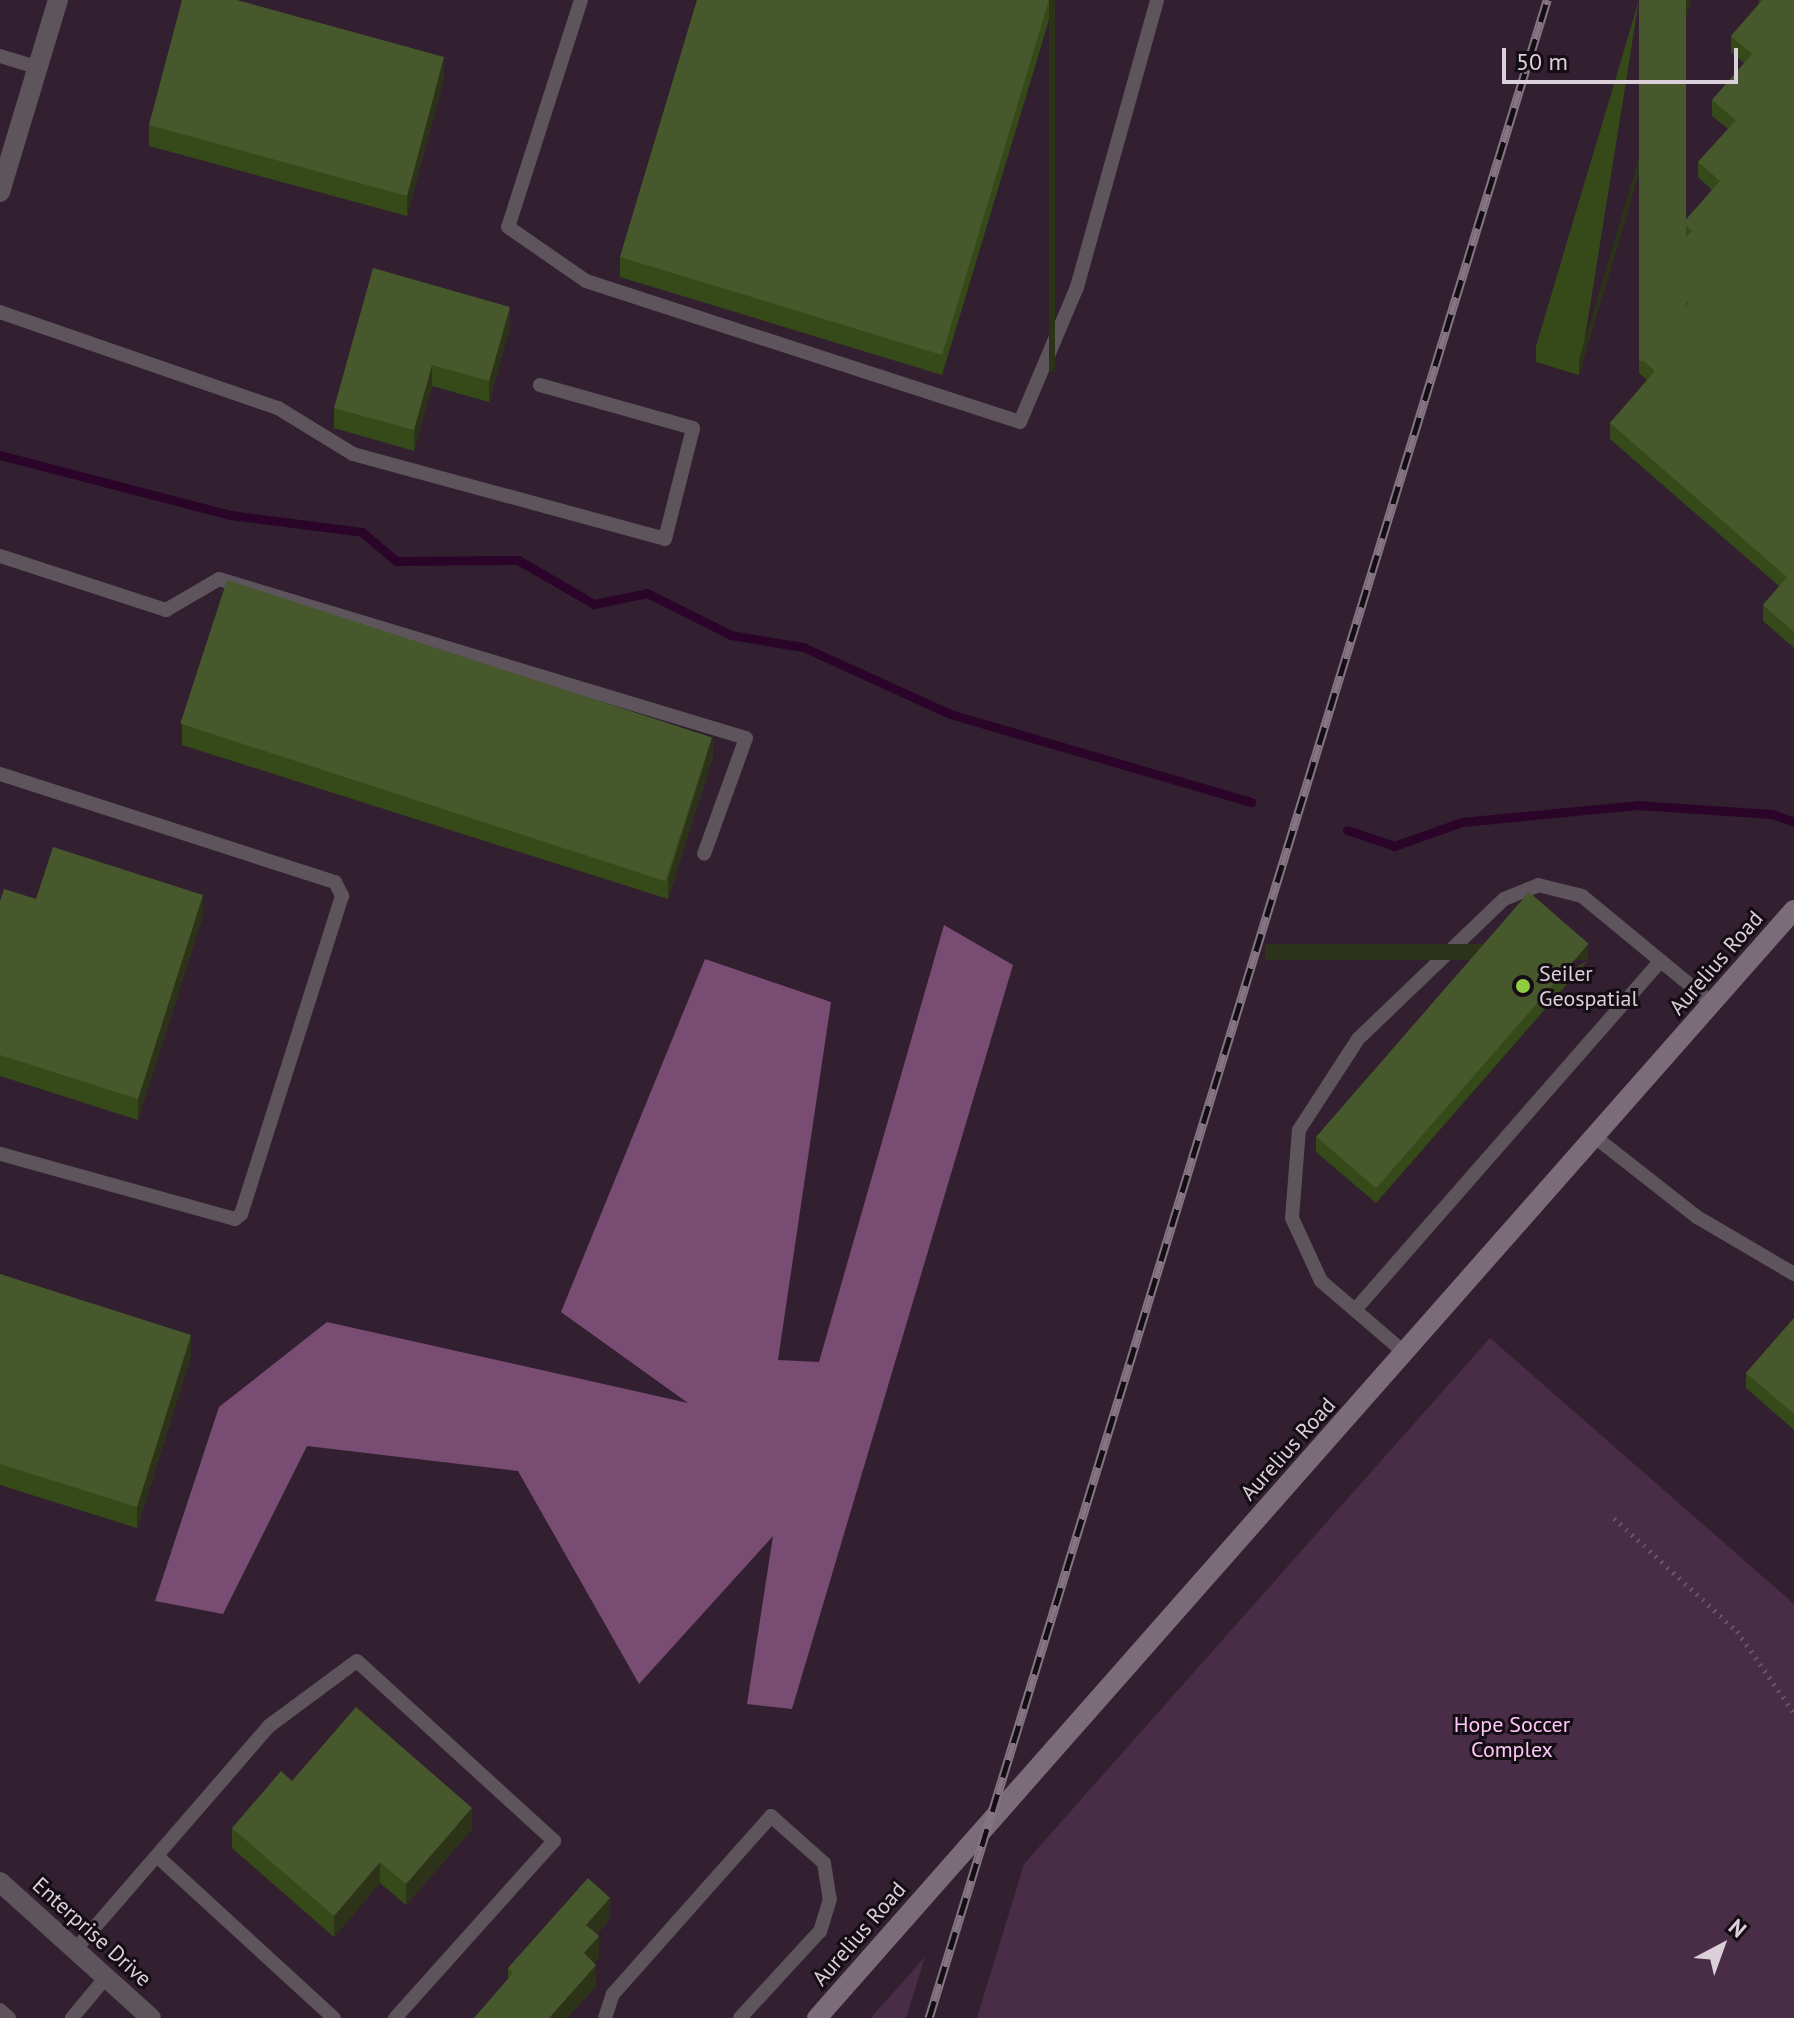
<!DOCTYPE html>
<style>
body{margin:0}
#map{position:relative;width:1794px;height:2018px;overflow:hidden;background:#322030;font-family:"PT Sans",sans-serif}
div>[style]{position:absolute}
.green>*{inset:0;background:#492d47}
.forest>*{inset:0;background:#794c74}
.stream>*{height:9px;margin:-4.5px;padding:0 4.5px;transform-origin:4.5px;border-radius:4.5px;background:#2b0429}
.path>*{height:5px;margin-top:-2.5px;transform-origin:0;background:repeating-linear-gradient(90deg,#665664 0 2px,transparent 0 8px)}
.lane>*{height:14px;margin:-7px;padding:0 7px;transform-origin:7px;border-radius:7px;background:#5d545c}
.street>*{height:20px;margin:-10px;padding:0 10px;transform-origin:10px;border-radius:10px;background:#5d545c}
.secondary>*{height:20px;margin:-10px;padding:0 10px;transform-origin:10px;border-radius:10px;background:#7b6c79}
.rail>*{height:9px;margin-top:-4.5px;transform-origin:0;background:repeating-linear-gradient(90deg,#150d14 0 18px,#847582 0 36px);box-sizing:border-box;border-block:2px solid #847582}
.wall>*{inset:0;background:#354a18}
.shaded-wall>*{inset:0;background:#2d3319;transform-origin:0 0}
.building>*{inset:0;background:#47582d;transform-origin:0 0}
.dots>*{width:22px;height:22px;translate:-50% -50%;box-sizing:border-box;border:4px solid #150d14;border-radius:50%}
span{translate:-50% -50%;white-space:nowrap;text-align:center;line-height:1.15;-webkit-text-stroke:6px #150d14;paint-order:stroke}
.street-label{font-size:22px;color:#dbcfd9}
.poi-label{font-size:22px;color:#dbcfd9}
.left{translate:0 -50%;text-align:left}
.park-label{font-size:22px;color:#fec6f7}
.north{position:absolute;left:1682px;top:1906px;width:80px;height:80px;-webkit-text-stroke:6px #150d14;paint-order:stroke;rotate:41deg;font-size:22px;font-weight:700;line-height:32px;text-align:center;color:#dbcfd9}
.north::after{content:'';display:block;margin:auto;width:28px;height:36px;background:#dbcfd9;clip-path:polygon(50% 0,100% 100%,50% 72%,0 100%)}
.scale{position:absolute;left:1502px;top:48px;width:236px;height:36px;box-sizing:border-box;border:4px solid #dbcfd9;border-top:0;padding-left:10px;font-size:24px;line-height:28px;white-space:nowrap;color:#dbcfd9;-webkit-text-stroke:6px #150d14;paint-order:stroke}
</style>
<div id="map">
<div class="green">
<div style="clip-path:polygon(1490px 1338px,1794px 1604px,1794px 2018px,977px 2018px,1024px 1864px)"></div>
<div style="clip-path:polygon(925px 1957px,906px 2018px,871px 2018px)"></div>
</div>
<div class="forest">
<div style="clip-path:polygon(944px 925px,1013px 965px,792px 1709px,747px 1704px,773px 1536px,639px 1684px,518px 1471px,307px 1446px,223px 1614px,155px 1601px,219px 1407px,327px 1322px,688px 1403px,561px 1312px,705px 959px,831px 1002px,778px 1360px,819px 1362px)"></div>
</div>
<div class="stream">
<div style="left:0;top:455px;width:238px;rotate:14.6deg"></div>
<div style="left:230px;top:515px;width:133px;rotate:7.3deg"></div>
<div style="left:362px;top:532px;width:45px;rotate:40.5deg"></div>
<div style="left:396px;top:561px;width:122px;rotate:-0.5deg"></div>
<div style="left:518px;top:560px;width:88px;rotate:30.1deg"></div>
<div style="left:594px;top:604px;width:54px;rotate:-11.7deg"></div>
<div style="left:647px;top:593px;width:94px;rotate:26.6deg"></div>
<div style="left:731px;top:635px;width:73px;rotate:9.5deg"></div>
<div style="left:803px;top:647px;width:162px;rotate:24.5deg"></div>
<div style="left:950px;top:714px;width:314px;rotate:16.3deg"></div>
<div style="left:1347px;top:830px;width:50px;rotate:18.8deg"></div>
<div style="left:1394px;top:846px;width:72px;rotate:-19.4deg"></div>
<div style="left:1462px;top:822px;width:176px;rotate:-5.5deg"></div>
<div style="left:1637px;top:805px;width:135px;rotate:3.8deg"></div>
<div style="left:1772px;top:814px;width:23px;rotate:20deg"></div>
</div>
<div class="path">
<div style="left:1614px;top:1518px;width:167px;rotate:42.6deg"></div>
<div style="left:1737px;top:1631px;width:100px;rotate:55.2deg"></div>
</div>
<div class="lane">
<div style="left:581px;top:0;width:238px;rotate:107.8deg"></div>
<div style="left:508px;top:227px;width:95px;rotate:34.7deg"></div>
<div style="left:586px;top:281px;width:456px;rotate:18deg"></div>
<div style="left:1020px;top:422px;width:147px;rotate:-67.1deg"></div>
<div style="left:1077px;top:287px;width:298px;rotate:-74.4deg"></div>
<div style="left:0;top:56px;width:39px;rotate:17deg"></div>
<div style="left:0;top:312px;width:294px;rotate:19.1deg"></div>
<div style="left:278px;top:408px;width:88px;rotate:31.5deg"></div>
<div style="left:353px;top:454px;width:323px;rotate:15.2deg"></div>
<div style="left:665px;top:539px;width:114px;rotate:-75.8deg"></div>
<div style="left:693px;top:428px;width:159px;rotate:-164.3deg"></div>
<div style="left:0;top:556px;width:175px;rotate:18deg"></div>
<div style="left:166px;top:610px;width:61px;rotate:-30.3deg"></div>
<div style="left:219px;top:579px;width:550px;rotate:16.79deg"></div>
<div style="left:746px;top:738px;width:123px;rotate:109.9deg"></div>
<div style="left:0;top:774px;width:352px;rotate:17.9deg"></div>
<div style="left:335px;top:882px;width:16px;rotate:63deg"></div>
<div style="left:342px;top:896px;width:334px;rotate:107.6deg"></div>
<div style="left:241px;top:1214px;width:8px;rotate:140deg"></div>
<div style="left:235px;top:1219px;width:244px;rotate:-164.5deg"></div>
<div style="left:1595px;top:1137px;width:130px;rotate:38.1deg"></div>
<div style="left:1697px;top:1217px;width:113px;rotate:30.4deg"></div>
<div style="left:1355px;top:1310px;width:464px;rotate:-48.8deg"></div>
<div style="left:1405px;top:1353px;width:111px;rotate:-139.4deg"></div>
<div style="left:1321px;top:1281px;width:69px;rotate:-114.7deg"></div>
<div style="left:1292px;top:1218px;width:88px;rotate:-85.5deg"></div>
<div style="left:1299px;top:1130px;width:108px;rotate:-57deg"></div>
<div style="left:1358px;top:1039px;width:202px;rotate:-43.8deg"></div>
<div style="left:1504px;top:899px;width:37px;rotate:-22deg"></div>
<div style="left:1538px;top:885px;width:45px;rotate:14deg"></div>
<div style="left:1582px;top:896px;width:170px;rotate:39.5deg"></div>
<div style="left:157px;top:1856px;width:240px;rotate:42.5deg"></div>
<div style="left:75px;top:1950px;width:296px;rotate:-49.1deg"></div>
<div style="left:269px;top:1726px;width:109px;rotate:-36.5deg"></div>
<div style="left:357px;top:1661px;width:267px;rotate:42.4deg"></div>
<div style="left:554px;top:1841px;width:238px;rotate:131.9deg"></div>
<div style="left:0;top:2010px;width:12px;rotate:42deg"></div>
<div style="left:72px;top:2018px;width:53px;rotate:-50.3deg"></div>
<div style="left:605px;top:2018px;width:25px;rotate:-72deg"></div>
<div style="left:613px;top:1994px;width:238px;rotate:-48.4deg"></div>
<div style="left:771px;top:1816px;width:71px;rotate:41.6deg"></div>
<div style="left:824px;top:1863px;width:36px;rotate:81deg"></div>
<div style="left:830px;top:1899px;width:34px;rotate:107deg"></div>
<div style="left:820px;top:1931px;width:118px;rotate:132.6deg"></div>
</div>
<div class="street">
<div style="left:0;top:192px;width:201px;rotate:-73.2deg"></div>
<div style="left:0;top:1882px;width:203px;rotate:42deg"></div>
</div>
<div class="secondary">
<div style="left:817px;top:2018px;width:1477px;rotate:-48.6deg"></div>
</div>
<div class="rail">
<div style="left:929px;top:2018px;width:2111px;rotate:-72.97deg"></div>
</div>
<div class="wall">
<div style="clip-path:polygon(697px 0,1055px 0,942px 375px,620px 277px,620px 257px)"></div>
<div style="clip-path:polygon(1639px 0,1579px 375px,1536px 362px,1536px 346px)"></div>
<div style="clip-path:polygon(1759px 0,1794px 0,1794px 648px,1763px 621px,1763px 605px,1779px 586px,1610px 439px,1610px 423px,1647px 380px,1639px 373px,1639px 357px,1681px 311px,1655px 288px,1655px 272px,1684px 239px,1683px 238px,1683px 223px,1712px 190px,1698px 177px,1698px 162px,1728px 129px,1712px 116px,1712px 100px,1744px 63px,1731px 52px,1731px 36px,1759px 3px)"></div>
<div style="clip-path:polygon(444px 78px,407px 216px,149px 146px,149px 125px)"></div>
<div style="clip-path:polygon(510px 327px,489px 402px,432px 386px,414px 451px,334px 428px,334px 408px)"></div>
<div style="clip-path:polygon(182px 724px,713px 756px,668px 899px,182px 745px)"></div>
<div style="clip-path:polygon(36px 899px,203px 915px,138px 1120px,0 1076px,0 901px)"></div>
<div style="clip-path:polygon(1588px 960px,1376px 1203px,1316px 1152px,1316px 1136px)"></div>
<div style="clip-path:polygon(0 1274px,191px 1356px,137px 1528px,0 1485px)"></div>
<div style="clip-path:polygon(1794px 1318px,1794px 1430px,1746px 1388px,1746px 1373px)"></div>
<div style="clip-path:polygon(292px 1781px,472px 1829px,406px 1905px,380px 1883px,334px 1937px,232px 1848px,232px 1828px)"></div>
<div style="clip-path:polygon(610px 1919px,597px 1934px,599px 1957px,594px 1963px,596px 1986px,567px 2018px,474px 2018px,508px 1980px,508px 1968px)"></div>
</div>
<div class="shaded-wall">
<div style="left:1049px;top:0;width:6px;height:371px"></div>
<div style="clip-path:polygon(1686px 0,1691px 0,1579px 375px,1579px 360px)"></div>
<div style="clip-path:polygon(444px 57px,444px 78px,407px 216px,407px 196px)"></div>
<div style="clip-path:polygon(510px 307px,510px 327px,489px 402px,489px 381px)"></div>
<div style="clip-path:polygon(432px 365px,432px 386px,414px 451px,414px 430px)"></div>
<div style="clip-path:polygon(713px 735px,713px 756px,668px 899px,668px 879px)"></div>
<div style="clip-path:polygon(203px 895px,203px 915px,138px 1120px,138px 1099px)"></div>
<div style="left:1588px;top:944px;width:16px;height:323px;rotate:90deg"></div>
<div style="clip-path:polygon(191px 1335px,191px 1356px,137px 1528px,137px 1507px)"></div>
<div style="clip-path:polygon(472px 1808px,472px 1829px,406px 1905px,406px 1884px)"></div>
<div style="clip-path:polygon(380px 1862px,380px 1883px,334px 1937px,334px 1916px)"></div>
<div style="clip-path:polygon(610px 1898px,610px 1919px,586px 1946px,586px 1925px)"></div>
<div style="clip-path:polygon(599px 1936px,599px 1957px,584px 1974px,584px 1953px)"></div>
<div style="clip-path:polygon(596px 1965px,596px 1986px,567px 2018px,549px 2018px)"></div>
</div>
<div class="building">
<div style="clip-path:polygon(182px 0,237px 0,444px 57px,407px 196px,149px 125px)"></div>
<div style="clip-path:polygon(697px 0,1049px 0,942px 355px,620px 257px)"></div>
<div style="left:1639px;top:0;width:47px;height:361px"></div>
<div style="clip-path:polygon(1763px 0,1794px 0,1794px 632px,1763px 605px,1787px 577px,1610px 423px,1655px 371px,1639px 357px,1689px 303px,1655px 272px,1692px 231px,1683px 223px,1720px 181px,1698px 162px,1736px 120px,1712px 100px,1752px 54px,1731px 36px)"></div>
<div style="clip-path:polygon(373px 268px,510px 307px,489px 381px,432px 365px,414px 430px,334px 408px)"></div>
<div style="left:227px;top:580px;width:510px;height:151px;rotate:18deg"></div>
<div style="clip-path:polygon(53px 847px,203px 895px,138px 1099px,0 1055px,0 901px,4px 889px,36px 899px)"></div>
<div style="left:1529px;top:892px;width:79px;height:324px;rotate:41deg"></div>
<div style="clip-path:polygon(0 1274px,191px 1335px,137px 1507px,0 1464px)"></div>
<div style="clip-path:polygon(1794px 1318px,1794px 1414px,1746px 1373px)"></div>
<div style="clip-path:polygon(356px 1707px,472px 1808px,406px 1884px,380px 1862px,334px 1916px,232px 1828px,281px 1771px,292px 1781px)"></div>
<div style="clip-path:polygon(588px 1878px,610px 1898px,586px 1925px,599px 1936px,584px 1953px,596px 1965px,549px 2018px,474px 2018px,513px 1973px,508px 1968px)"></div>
</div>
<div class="dots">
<div style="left:1523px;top:986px;background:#90cd41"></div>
</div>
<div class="street-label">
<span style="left:1716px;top:963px;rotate:-49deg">Aurelius Road</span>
<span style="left:1288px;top:1449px;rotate:-48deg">Aurelius Road</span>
<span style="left:92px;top:1932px;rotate:42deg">Enterprise Drive</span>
<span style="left:859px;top:1934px;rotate:-49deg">Aurelius Road</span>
</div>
<div class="poi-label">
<span class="left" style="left:1539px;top:986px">Seiler<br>Geospatial</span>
</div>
<div class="park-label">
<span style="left:1512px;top:1737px">Hope Soccer<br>Complex</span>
</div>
<div class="north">N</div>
<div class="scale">50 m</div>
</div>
